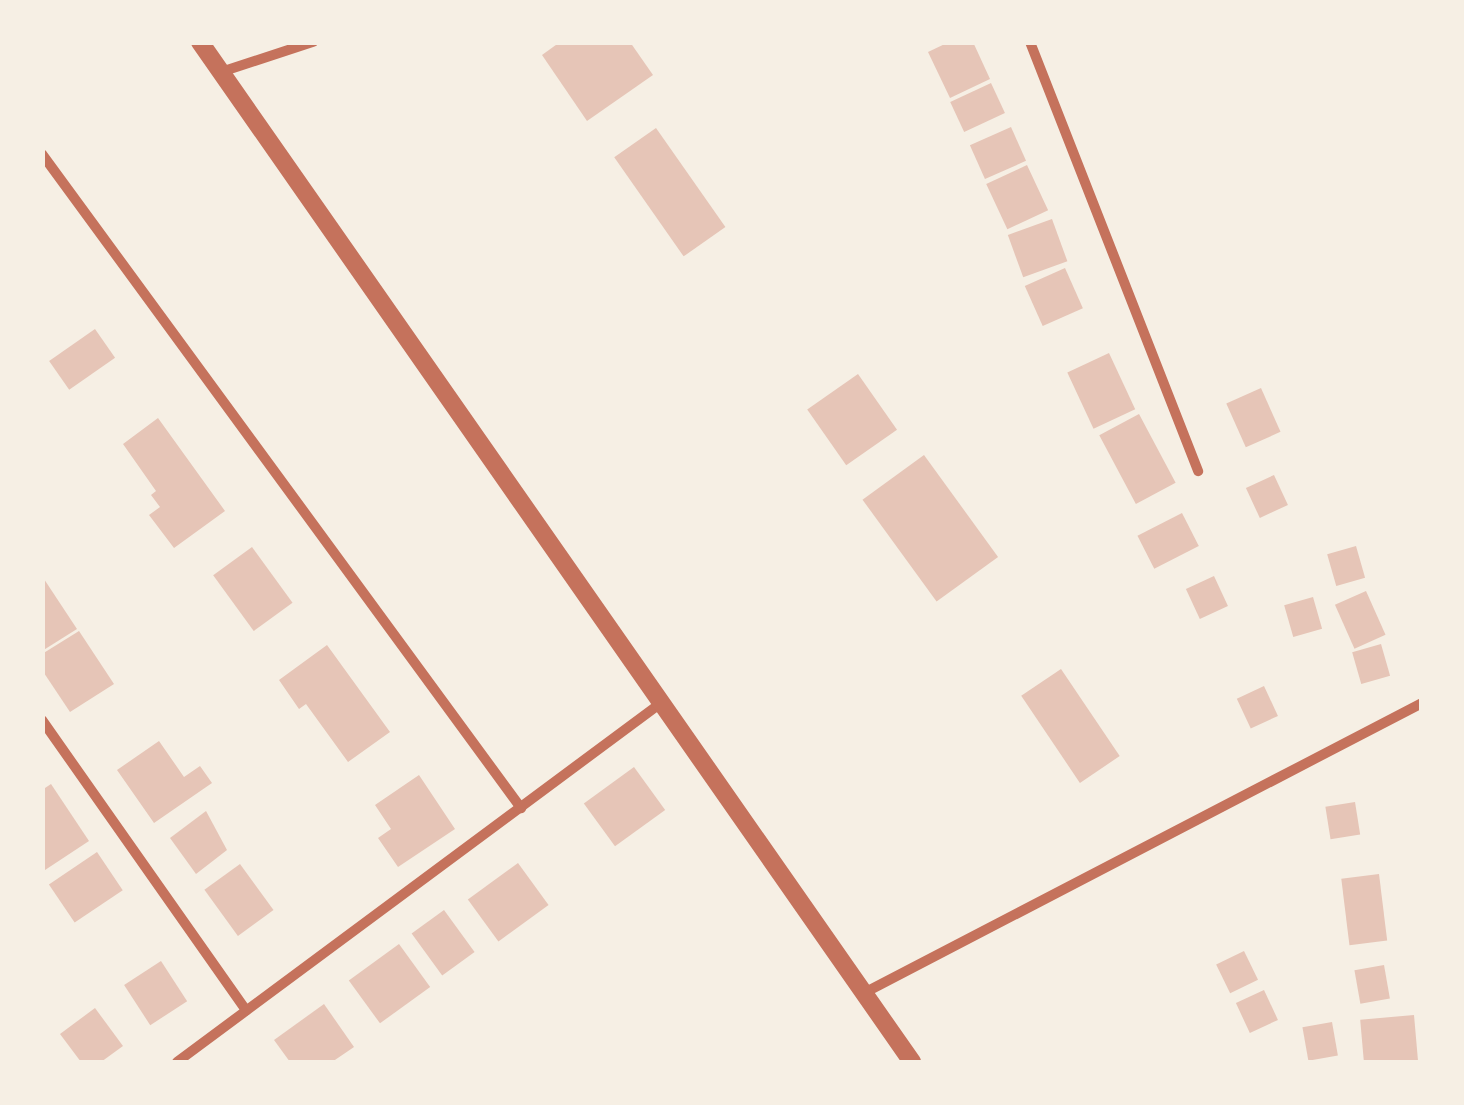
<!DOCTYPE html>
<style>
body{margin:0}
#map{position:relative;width:1464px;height:1105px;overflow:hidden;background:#f6efe4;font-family:Roboto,sans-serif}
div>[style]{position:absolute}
.building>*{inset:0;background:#e6c5b7;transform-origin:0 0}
.minor>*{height:10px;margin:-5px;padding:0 5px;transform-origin:5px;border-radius:5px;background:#c5725c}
.tertiary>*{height:18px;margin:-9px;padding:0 9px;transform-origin:9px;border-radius:9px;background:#c5725c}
span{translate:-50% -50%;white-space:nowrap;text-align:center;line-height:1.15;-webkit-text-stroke:9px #f6efe4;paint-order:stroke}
.frame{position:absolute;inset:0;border:45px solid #f6efe4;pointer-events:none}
</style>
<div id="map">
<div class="building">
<div style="clip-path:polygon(560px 42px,630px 42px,653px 75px,587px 121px,542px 55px)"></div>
<div style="clip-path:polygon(949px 42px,973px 42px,990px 79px,950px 98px,928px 52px)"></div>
<div style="left:991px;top:83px;width:33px;height:45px;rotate:65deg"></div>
<div style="left:1011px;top:127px;width:37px;height:45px;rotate:66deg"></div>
<div style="left:656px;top:128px;width:121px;height:51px;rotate:55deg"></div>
<div style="left:1027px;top:165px;width:50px;height:45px;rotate:65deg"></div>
<div style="left:1052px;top:219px;width:45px;height:47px;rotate:70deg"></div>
<div style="left:1065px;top:268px;width:44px;height:44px;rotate:66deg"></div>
<div style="left:95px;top:329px;width:35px;height:56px;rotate:55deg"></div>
<div style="left:1109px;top:353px;width:62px;height:46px;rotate:65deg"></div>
<div style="left:858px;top:374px;width:68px;height:62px;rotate:55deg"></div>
<div style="left:1261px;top:388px;width:48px;height:38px;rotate:66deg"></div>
<div style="left:1139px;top:414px;width:78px;height:45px;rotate:62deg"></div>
<div style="clip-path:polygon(158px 418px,225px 511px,174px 548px,149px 515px,160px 507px,151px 495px,156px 491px,123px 444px)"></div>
<div style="left:924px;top:455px;width:126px;height:76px;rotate:54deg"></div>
<div style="left:1274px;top:475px;width:33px;height:31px;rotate:65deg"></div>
<div style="left:1182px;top:513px;width:37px;height:50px;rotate:63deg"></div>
<div style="left:1356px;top:546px;width:33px;height:30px;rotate:74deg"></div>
<div style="left:252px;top:547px;width:69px;height:48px;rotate:54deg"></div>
<div style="clip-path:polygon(42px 576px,77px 629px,42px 651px)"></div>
<div style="left:1214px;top:576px;width:33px;height:31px;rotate:65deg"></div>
<div style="left:1366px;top:591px;width:48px;height:34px;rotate:66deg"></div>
<div style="left:1313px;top:597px;width:33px;height:30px;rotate:74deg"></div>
<div style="clip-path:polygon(79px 631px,114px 684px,70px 712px,42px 670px,42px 654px)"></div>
<div style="left:1381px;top:644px;width:33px;height:30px;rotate:74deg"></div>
<div style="clip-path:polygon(327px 645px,390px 732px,348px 762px,306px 704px,299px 709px,279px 680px)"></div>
<div style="left:1061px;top:669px;width:105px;height:48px;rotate:56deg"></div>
<div style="left:1264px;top:686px;width:33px;height:30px;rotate:65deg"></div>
<div style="clip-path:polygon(159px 741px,184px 777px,200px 766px,212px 783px,154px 823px,117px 770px)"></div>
<div style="left:634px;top:767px;width:53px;height:62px;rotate:54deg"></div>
<div style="clip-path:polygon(419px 775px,455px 829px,398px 867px,378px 838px,391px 829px,375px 805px)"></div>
<div style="clip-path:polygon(51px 784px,89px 841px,42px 872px,42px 790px)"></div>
<div style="left:1355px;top:802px;width:33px;height:30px;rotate:81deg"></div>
<div style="clip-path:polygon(206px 811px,227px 850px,196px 874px,170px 838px)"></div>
<div style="left:97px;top:852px;width:46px;height:58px;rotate:56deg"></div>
<div style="left:518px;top:863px;width:52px;height:62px;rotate:54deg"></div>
<div style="left:240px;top:864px;width:57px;height:44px;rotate:54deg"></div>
<div style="left:1379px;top:874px;width:67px;height:38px;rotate:83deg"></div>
<div style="left:444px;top:910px;width:52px;height:40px;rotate:54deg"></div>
<div style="left:399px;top:944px;width:53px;height:62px;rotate:54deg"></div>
<div style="left:1244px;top:951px;width:32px;height:31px;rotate:64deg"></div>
<div style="left:161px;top:961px;width:48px;height:44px;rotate:57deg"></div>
<div style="left:1384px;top:965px;width:34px;height:30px;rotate:80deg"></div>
<div style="left:1264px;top:990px;width:33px;height:31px;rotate:65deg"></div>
<div style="clip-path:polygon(324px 1004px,354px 1047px,332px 1062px,290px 1062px,274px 1040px)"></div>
<div style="clip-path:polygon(95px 1008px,123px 1046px,101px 1062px,81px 1062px,60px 1034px)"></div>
<div style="left:1414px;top:1015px;width:47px;height:54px;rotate:85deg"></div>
<div style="left:1332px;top:1022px;width:34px;height:30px;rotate:80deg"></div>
</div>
<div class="minor">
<div style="left:1030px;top:42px;width:461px;rotate:68.6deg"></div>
<div style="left:221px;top:72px;width:97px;rotate:-18.1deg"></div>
<div style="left:42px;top:154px;width:811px;rotate:53.78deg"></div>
<div style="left:42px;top:720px;width:355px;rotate:54.9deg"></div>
<div style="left:864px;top:993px;width:629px;rotate:-27.46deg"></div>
<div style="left:177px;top:1062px;width:603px;rotate:-36.57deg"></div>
</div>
<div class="tertiary">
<div style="left:200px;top:42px;width:1244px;rotate:55.08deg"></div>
</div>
<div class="frame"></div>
</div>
